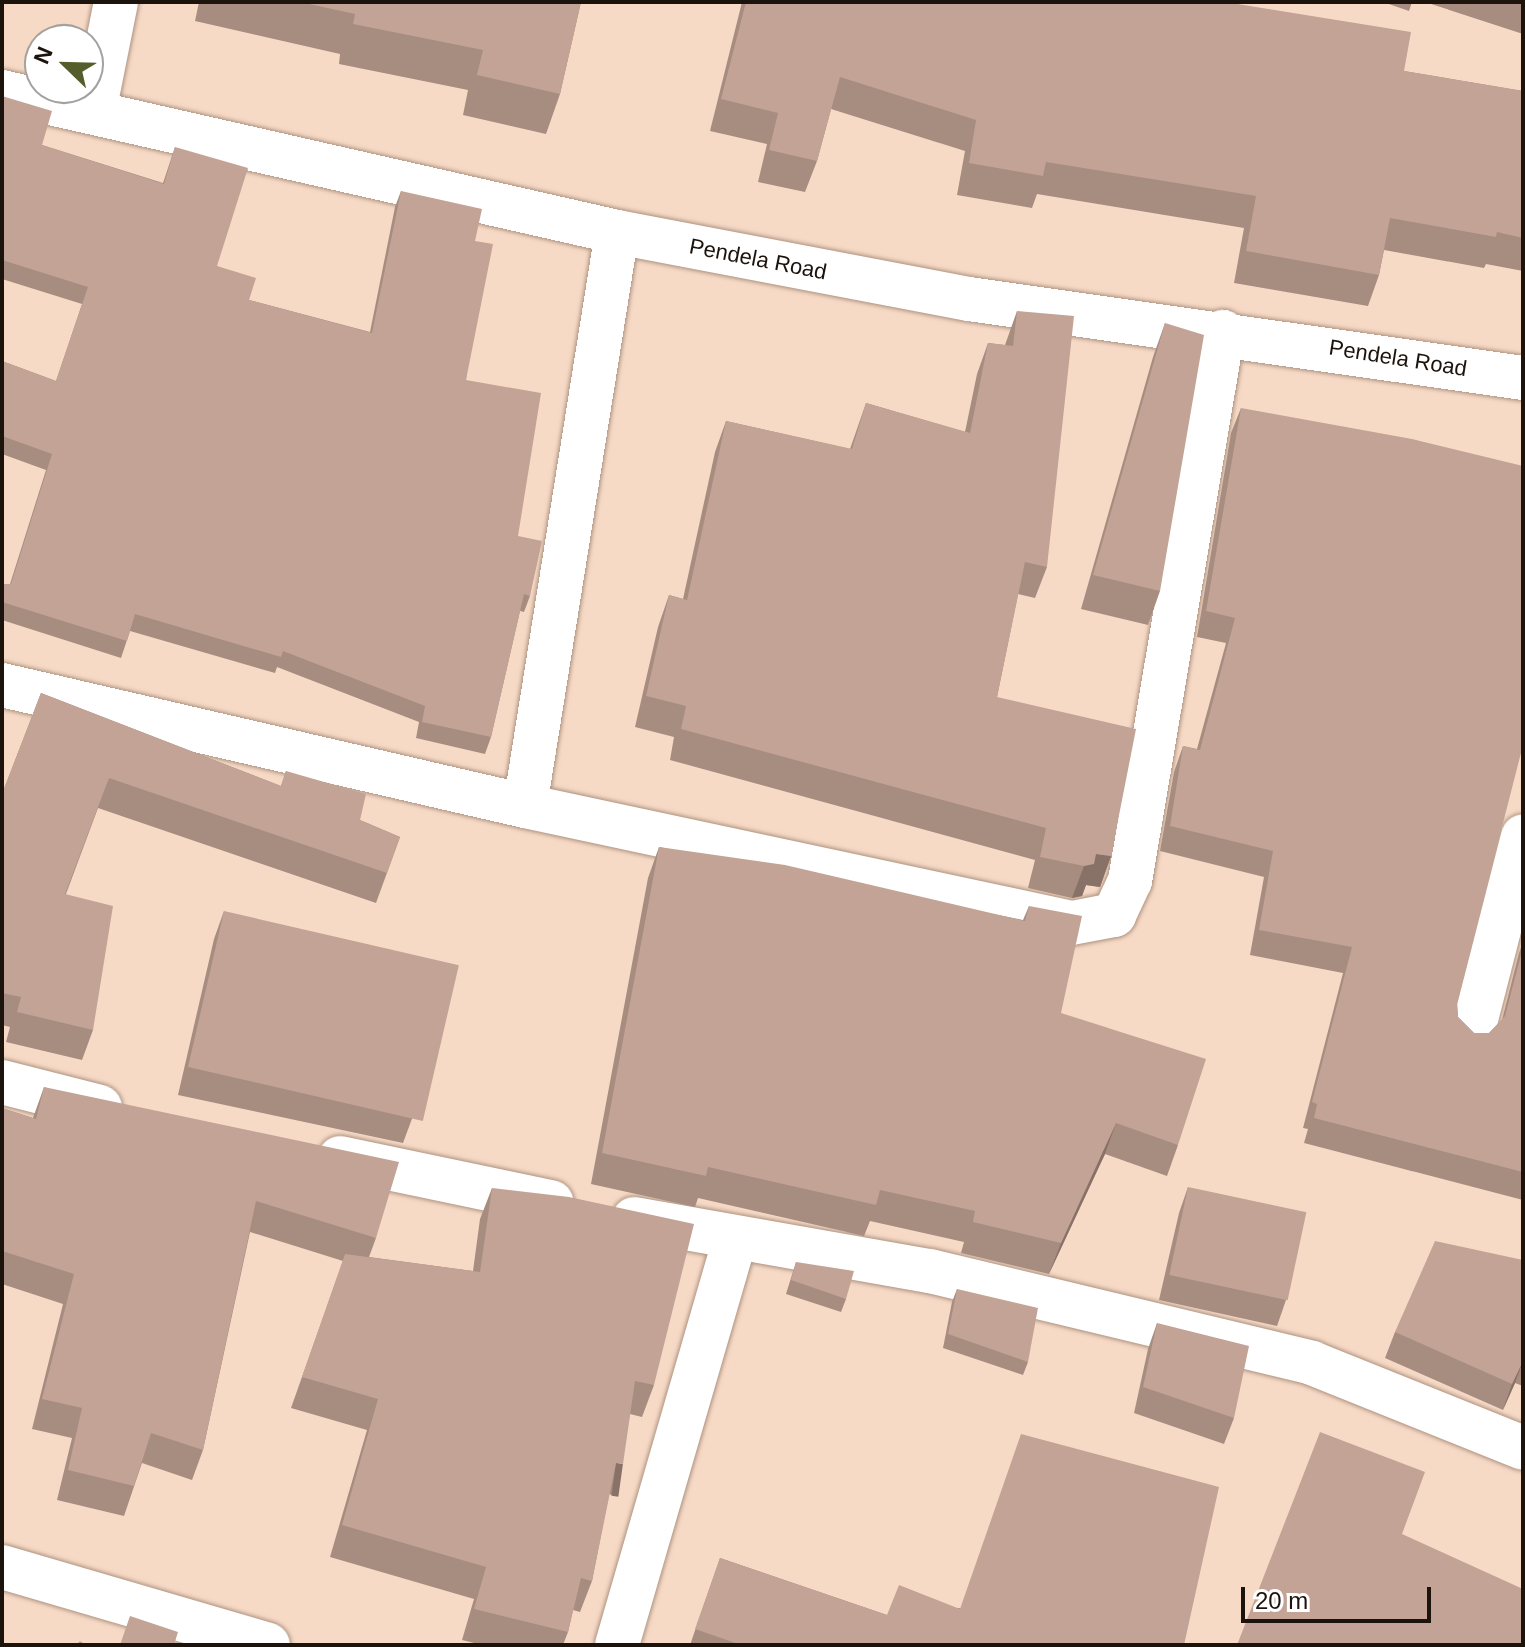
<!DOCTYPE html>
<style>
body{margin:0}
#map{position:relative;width:1525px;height:1647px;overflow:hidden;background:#f7dac6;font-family:Arial,sans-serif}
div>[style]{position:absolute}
.roads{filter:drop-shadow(0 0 2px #ad9380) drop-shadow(0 0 2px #ad9380)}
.street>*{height:44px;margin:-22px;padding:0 22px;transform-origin:22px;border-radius:22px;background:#fff}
.wall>*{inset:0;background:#a78c80}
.shaded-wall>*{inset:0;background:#887268;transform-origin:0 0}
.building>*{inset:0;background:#c2a395;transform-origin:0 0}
span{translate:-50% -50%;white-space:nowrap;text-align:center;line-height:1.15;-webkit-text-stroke:6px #fff;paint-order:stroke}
.street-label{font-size:22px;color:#1c130c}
.frame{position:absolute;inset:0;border:4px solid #1c130c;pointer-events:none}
.north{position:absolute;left:24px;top:24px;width:80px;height:80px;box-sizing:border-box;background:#fff;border:2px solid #a4a19e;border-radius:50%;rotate:293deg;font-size:22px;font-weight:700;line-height:32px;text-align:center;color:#1c130c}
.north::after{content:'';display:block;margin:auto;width:28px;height:36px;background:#555d2c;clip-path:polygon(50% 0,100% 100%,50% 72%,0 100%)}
.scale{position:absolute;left:1241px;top:1587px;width:190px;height:36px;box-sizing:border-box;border:4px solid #1c130c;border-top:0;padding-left:10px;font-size:24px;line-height:28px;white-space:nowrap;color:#1c130c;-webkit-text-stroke:6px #fff;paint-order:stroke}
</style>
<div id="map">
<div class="roads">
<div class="street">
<div style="left:2px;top:92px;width:631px;rotate:12.82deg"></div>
<div style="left:617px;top:232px;width:358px;rotate:10.8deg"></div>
<div style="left:969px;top:299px;width:560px;rotate:8.12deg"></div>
<div style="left:94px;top:112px;width:112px;rotate:-78.7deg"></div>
<div style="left:2px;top:685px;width:537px;rotate:13.03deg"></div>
<div style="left:525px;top:806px;width:559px;rotate:12.07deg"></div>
<div style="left:1072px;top:923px;width:43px;rotate:-10.8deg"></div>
<div style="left:1114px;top:915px;width:38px;rotate:-65deg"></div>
<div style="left:1130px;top:881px;width:557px;rotate:-80.39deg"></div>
<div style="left:525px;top:806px;width:581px;rotate:-80.89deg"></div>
<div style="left:1472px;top:1035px;width:205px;rotate:-75.6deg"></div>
<div style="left:2px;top:1082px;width:101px;rotate:14.3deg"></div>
<div style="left:340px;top:1158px;width:216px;rotate:11.8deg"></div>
<div style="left:634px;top:1219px;width:301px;rotate:10deg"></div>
<div style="left:930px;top:1271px;width:393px;rotate:13.5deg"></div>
<div style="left:1312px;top:1363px;width:227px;rotate:21.9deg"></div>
<div style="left:2px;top:1567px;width:277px;rotate:16.3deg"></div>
<div style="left:617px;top:1645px;width:421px;rotate:-73.8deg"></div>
</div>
</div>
<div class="wall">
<div style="clip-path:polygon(199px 2px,581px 2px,560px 94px,546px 134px,463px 115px,468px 90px,339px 64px,340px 54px,195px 21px)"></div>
<div style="clip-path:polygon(742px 2px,1225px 2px,1404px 71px,1523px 91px,1523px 271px,1486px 264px,1484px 268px,1384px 250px,1379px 275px,1368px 306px,1234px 283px,1244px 228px,1037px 194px,1032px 208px,957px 195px,965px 151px,831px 109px,817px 161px,805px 192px,758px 182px,767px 144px,710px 131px)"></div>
<div style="clip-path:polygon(1383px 2px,1412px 2px,1409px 11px)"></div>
<div style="clip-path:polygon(1425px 2px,1523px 2px,1523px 34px)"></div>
<div style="clip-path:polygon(2px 96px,42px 145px,163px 183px,175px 147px,217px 266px,249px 300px,370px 332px,395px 207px,401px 191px,475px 241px,466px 380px,518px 536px,530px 596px,524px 612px,520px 611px,491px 737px,485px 754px,416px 738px,419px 722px,277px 667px,275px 673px,130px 631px,121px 658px,2px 620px,2px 584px,10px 584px,46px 470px,2px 454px,2px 361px,56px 381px,82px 304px,2px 279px)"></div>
<div style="clip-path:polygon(1017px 311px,1047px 567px,1035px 598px,1018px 594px,997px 697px,1111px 856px,1100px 887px,1086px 885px,1082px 896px,1072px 898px,1028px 888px,1035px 860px,670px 760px,674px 737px,635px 727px,658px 627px,669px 595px,683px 599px,715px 452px,726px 421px,850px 449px,866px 403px,965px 432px,977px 374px,988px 343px,1005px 345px)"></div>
<div style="clip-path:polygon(1165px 323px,1160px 591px,1148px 625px,1081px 609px,1153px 357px)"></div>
<div style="clip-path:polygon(1241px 408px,1457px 1003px,1458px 1017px,1474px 1033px,1489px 1033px,1502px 1020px,1519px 953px,1523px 942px,1523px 1200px,1304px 1143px,1308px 1129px,1303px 1128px,1343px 973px,1250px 955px,1264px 877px,1160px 851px,1174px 772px,1183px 746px,1197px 749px,1226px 643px,1197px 637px,1231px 433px)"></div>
<div style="clip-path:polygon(41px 693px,281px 786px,286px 771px,360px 820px,400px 837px,376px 903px,98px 808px,66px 894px,93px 1030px,82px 1060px,6px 1042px,10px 1027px,2px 1025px,2px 794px)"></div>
<div style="clip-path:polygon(659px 847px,1023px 920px,1029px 906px,1061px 1013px,1178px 1145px,1167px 1176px,1105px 1154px,1049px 1274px,961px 1253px,964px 1242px,870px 1221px,864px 1236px,698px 1198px,695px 1207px,591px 1184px,648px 878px)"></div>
<div style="clip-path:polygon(224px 911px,413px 1116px,403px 1143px,178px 1095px,214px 939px)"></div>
<div style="clip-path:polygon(44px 1087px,376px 1238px,369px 1257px,473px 1271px,480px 1219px,492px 1188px,654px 1385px,642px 1417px,630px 1414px,612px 1495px,609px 1494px,592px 1581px,580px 1612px,573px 1610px,568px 1632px,563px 1645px,482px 1645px,462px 1640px,474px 1599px,330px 1557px,367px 1430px,291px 1408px,343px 1261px,250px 1232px,203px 1450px,192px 1480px,142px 1463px,124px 1516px,57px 1500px,72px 1438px,32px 1429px,63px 1304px,2px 1284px,2px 1108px,33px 1118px)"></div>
<div style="clip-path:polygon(1188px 1187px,1286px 1300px,1277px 1326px,1159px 1300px,1179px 1213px)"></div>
<div style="clip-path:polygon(1523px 1260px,1523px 1386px,1515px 1383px,1503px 1410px,1385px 1358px,1395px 1332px)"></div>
<div style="clip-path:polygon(796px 1262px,846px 1299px,841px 1312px,786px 1294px)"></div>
<div style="clip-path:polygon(957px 1289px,1028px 1362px,1023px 1375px,943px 1348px,952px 1302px)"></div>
<div style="clip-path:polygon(1157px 1323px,1234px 1418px,1224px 1444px,1134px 1413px,1148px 1349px)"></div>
<div style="clip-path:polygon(720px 1558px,887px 1615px,960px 1608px,1184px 1645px,690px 1645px)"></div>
</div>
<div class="shaded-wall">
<div style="clip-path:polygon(1096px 854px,1111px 856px,1100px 887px,1086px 885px,1082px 896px,1072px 898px,1084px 866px)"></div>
<div style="clip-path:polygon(1116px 1123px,1105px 1154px,1049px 1274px,1061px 1243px)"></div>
<div style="clip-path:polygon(1523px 1361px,1515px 1383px,1503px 1410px,1512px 1384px)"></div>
<div style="left:616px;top:1463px;width:7px;height:33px;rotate:8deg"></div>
</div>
<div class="building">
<div style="clip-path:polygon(300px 2px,581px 2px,560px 94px,477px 75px,483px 50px,353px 24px,355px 14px)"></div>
<div style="clip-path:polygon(746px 2px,1225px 2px,1411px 32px,1404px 71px,1523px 91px,1523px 238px,1497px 232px,1496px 237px,1390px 218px,1379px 275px,1246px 251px,1256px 196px,1046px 162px,1043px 176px,969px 163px,976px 120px,840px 77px,817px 161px,769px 150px,778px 113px,721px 99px)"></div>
<div style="clip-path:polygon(2px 96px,52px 111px,42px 145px,164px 184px,175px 147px,248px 168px,217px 266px,256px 278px,249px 300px,372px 333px,401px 191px,482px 209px,475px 241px,493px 244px,466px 380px,541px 393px,518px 536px,542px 541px,530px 596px,524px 594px,491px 737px,422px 722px,425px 706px,283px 651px,281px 657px,135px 614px,127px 641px,2px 602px,2px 584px,11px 584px,52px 454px,2px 436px,2px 361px,56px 381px,88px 287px,2px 260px)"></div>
<div style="clip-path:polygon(1017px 311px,1074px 316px,1047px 567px,1025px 562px,997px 697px,1136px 729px,1111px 856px,1096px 854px,1094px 864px,1084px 866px,1040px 857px,1046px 828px,681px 729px,686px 706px,646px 696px,669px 595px,687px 600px,726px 421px,852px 449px,866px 403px,970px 433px,988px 343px,1013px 346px)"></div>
<div style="clip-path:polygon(1165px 323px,1204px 335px,1160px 591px,1093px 575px)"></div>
<div style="clip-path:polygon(1241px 408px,1412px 439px,1523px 466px,1523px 745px,1457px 1003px,1458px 1017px,1474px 1033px,1489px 1033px,1505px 1016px,1523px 947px,1523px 1172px,1314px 1118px,1317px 1104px,1312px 1102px,1352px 947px,1259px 930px,1273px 851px,1170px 826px,1183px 746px,1200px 750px,1235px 618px,1206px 611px)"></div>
<div style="clip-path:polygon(41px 693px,281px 786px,286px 771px,366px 794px,360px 820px,400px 837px,387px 873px,109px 778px,65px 894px,113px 906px,93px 1030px,17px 1012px,21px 997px,2px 993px,2px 794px)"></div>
<div style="clip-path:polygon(659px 847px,785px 865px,1025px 921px,1029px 906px,1082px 916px,1061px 1013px,1206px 1059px,1178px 1145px,1116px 1123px,1061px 1243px,973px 1222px,975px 1211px,880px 1190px,876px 1205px,708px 1167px,706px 1176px,602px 1153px)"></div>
<div style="left:224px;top:911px;width:241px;height:160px;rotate:13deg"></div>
<div style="clip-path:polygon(44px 1087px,399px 1162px,376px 1238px,256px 1201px,203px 1450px,151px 1433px,134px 1486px,68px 1470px,82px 1408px,42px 1399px,74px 1274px,2px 1251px,2px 1108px,36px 1119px)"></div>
<div style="left:1188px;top:1187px;width:121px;height:90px;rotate:12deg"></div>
<div style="clip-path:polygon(492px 1188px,569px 1197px,694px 1224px,654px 1385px,635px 1381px,623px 1464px,616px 1463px,592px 1581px,581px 1578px,568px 1632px,474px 1609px,486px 1567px,342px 1525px,378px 1399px,302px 1377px,345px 1254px,480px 1272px)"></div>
<div style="clip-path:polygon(1435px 1241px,1523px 1260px,1523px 1361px,1512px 1384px,1395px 1332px)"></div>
<div style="clip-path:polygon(796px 1262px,854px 1271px,846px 1299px,791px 1280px)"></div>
<div style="clip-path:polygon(957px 1289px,1038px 1308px,1028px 1362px,948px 1334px)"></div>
<div style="clip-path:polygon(1157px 1323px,1249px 1346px,1234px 1418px,1143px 1387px)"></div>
<div style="clip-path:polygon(1320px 1432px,1425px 1472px,1402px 1534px,1523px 1589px,1523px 1645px,1237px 1645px)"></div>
<div style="clip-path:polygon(1021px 1434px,1219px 1487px,1184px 1645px,741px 1645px,695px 1629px,720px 1558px,887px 1615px,899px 1585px,960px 1609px)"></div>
<div style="clip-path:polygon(130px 1616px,178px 1632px,174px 1645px,120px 1645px)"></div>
<div style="clip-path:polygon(80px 1641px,86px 1645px,76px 1645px)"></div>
</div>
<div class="street-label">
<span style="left:758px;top:259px;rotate:11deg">Pendela Road</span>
<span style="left:1398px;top:358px;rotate:9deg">Pendela Road</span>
</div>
<div class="frame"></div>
<div class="north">N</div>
<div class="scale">20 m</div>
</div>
